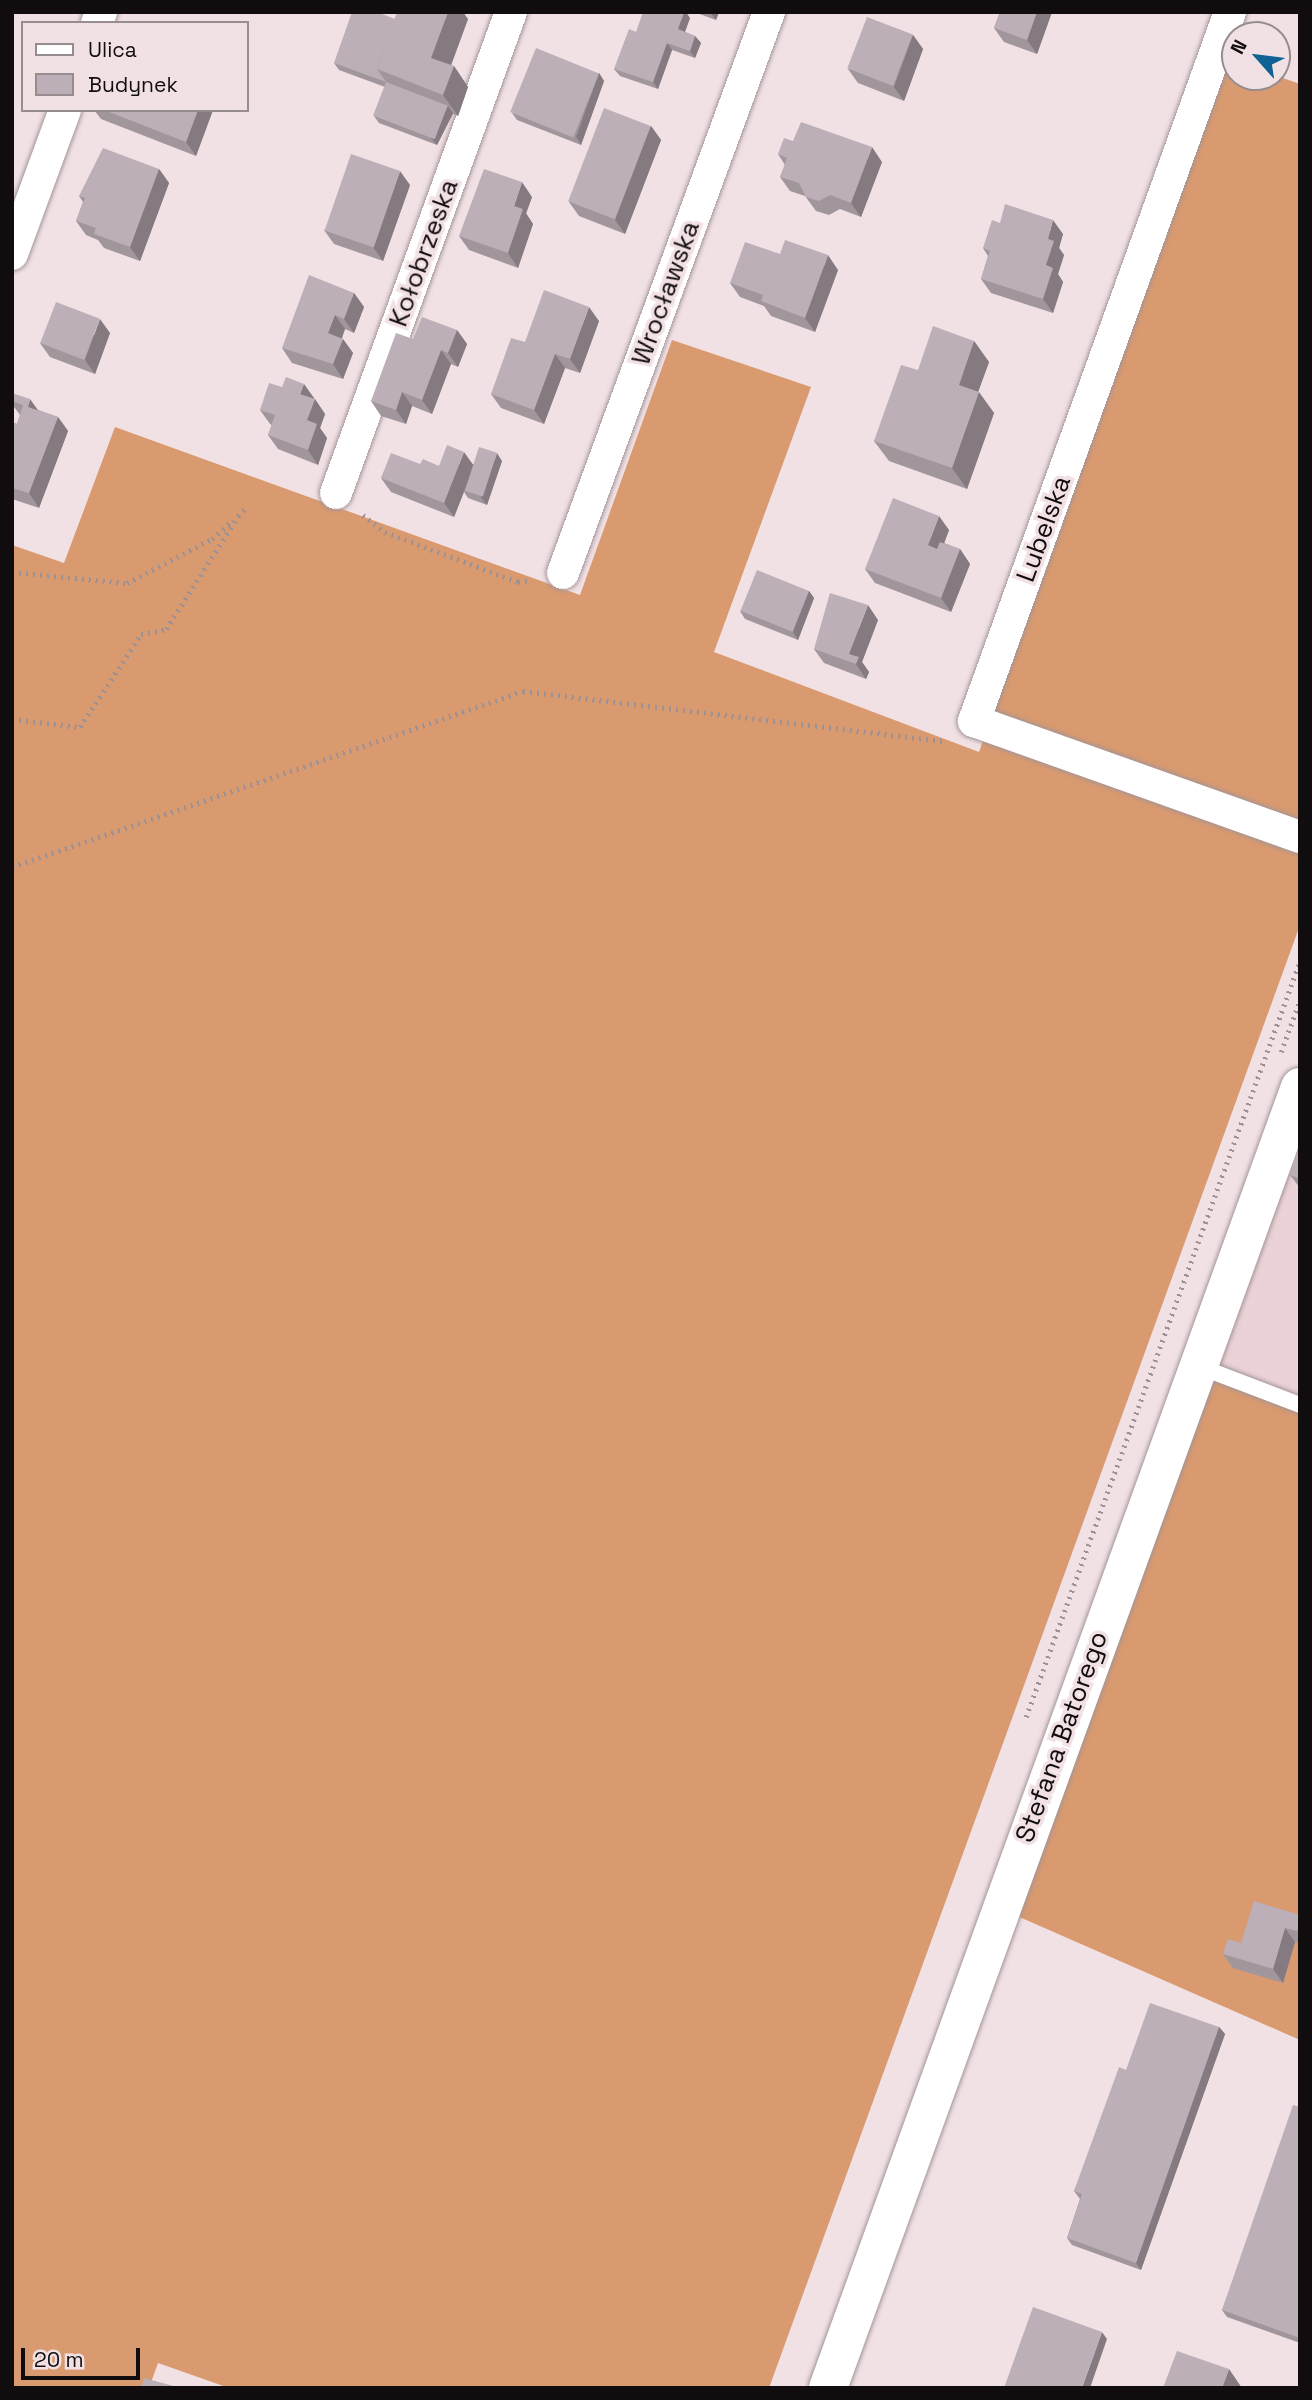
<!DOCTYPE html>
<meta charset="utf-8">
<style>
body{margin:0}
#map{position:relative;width:1312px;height:2400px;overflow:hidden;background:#f1e1e4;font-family:"Space Grotesk",sans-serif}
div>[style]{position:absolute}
.built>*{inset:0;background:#ebd2d7}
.forest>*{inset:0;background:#d99a6f}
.path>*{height:4.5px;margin-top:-2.25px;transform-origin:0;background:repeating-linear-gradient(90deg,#9d9193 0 2px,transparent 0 7px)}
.roads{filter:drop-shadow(0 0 2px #a39497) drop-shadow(0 0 2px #a39497)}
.service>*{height:16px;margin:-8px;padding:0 8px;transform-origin:8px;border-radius:8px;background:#fff}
.minor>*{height:32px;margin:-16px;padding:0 16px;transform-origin:16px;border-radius:16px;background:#fff}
.tertiary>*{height:38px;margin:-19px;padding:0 19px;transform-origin:19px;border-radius:19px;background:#fff}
.wall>*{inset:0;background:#a2969d}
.shaded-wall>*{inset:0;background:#847a80}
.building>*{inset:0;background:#bcafb7;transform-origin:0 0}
span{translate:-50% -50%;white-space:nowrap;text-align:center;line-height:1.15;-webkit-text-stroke:7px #f1e1e4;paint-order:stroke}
.street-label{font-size:26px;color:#110c0d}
.frame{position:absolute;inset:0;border:14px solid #110c0d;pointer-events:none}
.legend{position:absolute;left:21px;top:21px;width:228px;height:91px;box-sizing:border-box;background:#f1e1e4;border:2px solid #978c8e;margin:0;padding:9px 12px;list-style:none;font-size:21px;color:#110c0d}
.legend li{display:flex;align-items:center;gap:14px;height:35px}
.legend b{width:35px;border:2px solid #978c8e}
.north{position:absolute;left:1221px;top:21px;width:70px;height:70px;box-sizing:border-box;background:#f1e1e4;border:2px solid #978c8e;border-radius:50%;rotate:298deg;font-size:19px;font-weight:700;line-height:28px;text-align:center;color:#110c0d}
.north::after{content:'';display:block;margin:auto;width:24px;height:32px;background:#116294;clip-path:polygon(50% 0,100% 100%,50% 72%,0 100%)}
.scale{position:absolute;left:21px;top:2348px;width:119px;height:32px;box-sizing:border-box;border:4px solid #110c0d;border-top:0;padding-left:9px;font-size:21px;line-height:24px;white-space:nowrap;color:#110c0d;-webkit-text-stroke:5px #f1e1e4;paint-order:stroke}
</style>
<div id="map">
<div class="built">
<div style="clip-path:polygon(1300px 1087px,1300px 1405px,1197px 1365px)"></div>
</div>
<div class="forest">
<div style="clip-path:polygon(1226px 58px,1235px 61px,1235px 77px,1277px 76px,1300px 84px,1300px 925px,769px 2388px,229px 2388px,158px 2363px,149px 2388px,12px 2388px,12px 545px,64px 563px,115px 427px,580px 595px,672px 340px,811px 387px,714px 652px,979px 752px)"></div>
<div style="clip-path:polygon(1197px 1365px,1300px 1405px,1300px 2040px,999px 1908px)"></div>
</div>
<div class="path">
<div style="left:363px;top:515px;width:28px;rotate:38deg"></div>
<div style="left:385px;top:532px;width:142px;rotate:20.6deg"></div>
<div style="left:518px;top:582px;width:10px;rotate:-11deg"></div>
<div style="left:238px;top:516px;width:10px;rotate:-45deg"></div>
<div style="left:12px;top:572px;width:116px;rotate:5.5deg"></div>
<div style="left:127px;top:583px;width:96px;rotate:-27.4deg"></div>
<div style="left:212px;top:539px;width:25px;rotate:-42deg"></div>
<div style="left:12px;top:719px;width:68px;rotate:6.7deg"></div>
<div style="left:80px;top:727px;width:111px;rotate:-56.7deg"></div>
<div style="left:141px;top:634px;width:25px;rotate:-11deg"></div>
<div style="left:166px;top:629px;width:134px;rotate:-57.5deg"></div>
<div style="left:12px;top:867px;width:540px;rotate:-19deg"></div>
<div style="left:523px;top:691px;width:425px;rotate:6.8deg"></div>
<div style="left:1281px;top:1052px;width:55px;rotate:-69.9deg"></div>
<div style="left:1026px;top:1717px;width:804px;rotate:-70.08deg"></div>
</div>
<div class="roads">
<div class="service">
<div style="left:1198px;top:1366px;width:109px;rotate:20.9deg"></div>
</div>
<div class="minor">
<div style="left:1230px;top:12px;width:754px;rotate:109.85deg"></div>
<div style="left:974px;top:721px;width:346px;rotate:19.6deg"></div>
<div style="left:97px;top:23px;width:12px;rotate:-70deg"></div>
<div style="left:12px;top:254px;width:153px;rotate:-69.8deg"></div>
<div style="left:336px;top:493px;width:512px;rotate:-70.01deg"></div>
<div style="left:563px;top:573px;width:598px;rotate:-69.84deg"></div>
</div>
<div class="tertiary">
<div style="left:828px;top:2388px;width:1384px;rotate:-70.06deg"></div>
</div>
</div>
<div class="wall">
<div style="clip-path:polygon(694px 12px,719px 12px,716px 20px)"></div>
<div style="clip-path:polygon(1000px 12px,1052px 12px,1037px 54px,1004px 42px,994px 28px)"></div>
<div style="clip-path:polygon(690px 18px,685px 32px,695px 36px,701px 43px,695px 58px,672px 50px,658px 89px,620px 76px,614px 69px,636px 32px)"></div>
<div style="clip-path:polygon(395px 19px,468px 19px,451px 65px,454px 66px,468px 87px,458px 116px,453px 114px,437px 145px,379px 123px,374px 116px,385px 87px,339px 70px,334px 63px)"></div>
<div style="clip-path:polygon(913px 35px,923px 49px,904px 101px,858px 83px,848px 69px)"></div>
<div style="clip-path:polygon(599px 73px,604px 81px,581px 145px,517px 120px,512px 113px)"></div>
<div style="clip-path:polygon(94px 110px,213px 110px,196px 156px,101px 119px)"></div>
<div style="clip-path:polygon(651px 126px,661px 140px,625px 234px,579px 216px,569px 202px)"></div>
<div style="clip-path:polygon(793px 141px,882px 162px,861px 217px,840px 209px,829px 215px,816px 211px,805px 196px,790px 191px,780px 177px,785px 165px,778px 154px)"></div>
<div style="clip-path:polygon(159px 169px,169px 183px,140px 261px,104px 248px,98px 240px,86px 235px,76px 221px,83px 202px,79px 196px)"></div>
<div style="clip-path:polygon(410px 185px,383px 261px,334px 244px,324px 230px)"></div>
<div style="clip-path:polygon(532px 197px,526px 214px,533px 224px,518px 268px,469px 250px,459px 236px)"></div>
<div style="clip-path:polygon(1000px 223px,1063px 234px,1059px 248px,1064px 255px,1058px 274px,1063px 282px,1053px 313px,991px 293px,981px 279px,988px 256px,983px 248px)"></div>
<div style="clip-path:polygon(780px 254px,838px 270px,815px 332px,771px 316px,764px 306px,740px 297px,730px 283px)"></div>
<div style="clip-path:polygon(354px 293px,364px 307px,354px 333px,345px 329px,342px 338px,353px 353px,343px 379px,292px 363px,282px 348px)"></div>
<div style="clip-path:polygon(599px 321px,580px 373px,565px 368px,544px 424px,501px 408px,491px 394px,525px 342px)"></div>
<div style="clip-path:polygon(457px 330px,467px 344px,458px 367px,451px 364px,432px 414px,412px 406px,406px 424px,381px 416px,371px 401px,413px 339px)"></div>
<div style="clip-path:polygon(110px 333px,95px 374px,50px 357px,40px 343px)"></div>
<div style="clip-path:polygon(974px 341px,989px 362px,978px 392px,994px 413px,967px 489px,889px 461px,874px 441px,918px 370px)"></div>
<div style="clip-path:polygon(12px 393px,38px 410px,58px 417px,68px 431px,39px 508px,12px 499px,12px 422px,17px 424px,20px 415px,12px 404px)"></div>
<div style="clip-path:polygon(314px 398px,325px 414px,320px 428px,327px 438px,318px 465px,278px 449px,268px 435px,272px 425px,270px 424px,260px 410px)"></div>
<div style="clip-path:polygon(502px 461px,487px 505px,468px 498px,464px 492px,454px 517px,391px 492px,381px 478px,420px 464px,439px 466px,473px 464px)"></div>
<div style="clip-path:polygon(949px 530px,944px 543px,960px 549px,970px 564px,951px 612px,875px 583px,865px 569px)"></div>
<div style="clip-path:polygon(809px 591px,814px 598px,798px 640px,745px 619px,740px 611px)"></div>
<div style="clip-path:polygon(878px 620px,862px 662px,869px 672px,866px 679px,824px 663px,814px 649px)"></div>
<div style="clip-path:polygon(1300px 1151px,1300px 1188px,1290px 1175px)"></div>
<div style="clip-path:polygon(1300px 1915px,1300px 1943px,1295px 1942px,1283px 1983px,1233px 1968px,1223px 1954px,1241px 1943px)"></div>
<div style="clip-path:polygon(1219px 2027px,1225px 2034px,1141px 2270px,1072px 2245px,1067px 2238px,1080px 2199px,1074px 2191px,1126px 2070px)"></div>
<div style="clip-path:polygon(1300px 2107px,1300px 2343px,1227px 2317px,1222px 2310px)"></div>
</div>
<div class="shaded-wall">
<div style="clip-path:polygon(448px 12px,463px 12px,468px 19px,446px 79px,431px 58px)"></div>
<div style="clip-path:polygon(684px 12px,686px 12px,690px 18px,683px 37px,678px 29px)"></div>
<div style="clip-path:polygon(710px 12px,719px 12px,716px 20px)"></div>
<div style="clip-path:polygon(1037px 12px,1052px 12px,1037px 54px,1027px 40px)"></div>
<div style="clip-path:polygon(913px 35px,923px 49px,904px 101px,894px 87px)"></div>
<div style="clip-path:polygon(695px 36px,701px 43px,695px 58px,690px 51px)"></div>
<div style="clip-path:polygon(667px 43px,672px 50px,658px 89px,653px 82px)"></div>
<div style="clip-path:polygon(454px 66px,468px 87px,458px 116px,443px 95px)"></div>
<div style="clip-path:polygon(599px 73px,604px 81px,581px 145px,576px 137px)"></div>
<div style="clip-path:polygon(448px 106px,453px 113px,437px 145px,431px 138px)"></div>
<div style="clip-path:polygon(198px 110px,213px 110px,196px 156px,186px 142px)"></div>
<div style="clip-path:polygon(651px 126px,661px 140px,625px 234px,615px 220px)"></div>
<div style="clip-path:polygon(872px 147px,882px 162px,861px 217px,851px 203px)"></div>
<div style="clip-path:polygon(159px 169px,169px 183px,140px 261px,130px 247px)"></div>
<div style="clip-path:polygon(400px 171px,410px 185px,383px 261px,373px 247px)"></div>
<div style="clip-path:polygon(522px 182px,532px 197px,526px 213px,533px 224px,518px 268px,508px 253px,514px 206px)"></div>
<div style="clip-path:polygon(1053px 220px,1063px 234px,1059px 248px,1064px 255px,1058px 274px,1063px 282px,1053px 313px,1043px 299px,1048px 239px)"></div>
<div style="clip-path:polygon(828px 255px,838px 270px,815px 332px,805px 318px)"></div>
<div style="clip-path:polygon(354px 293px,364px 307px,354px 333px,344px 319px)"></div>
<div style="clip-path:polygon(589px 307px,599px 321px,580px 373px,570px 359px)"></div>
<div style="clip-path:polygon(335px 315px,345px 329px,338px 348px,328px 333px)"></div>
<div style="clip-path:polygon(100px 319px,110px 333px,95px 374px,85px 360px)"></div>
<div style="clip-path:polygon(457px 330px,467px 344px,458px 367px,448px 353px)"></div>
<div style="clip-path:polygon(343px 339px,353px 353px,343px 379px,333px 364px)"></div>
<div style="clip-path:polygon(974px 341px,989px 362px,973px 406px,959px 385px)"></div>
<div style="clip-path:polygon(441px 350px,451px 364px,432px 414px,422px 400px)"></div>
<div style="clip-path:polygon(555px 354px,565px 368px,544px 424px,534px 410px)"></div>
<div style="clip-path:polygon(304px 384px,314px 398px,310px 408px,300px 394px)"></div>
<div style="clip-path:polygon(402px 392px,412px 406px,406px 424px,396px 410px)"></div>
<div style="clip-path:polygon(979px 392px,994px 413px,967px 489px,952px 468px)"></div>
<div style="clip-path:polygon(30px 399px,40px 413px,28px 407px)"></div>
<div style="clip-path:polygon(315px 399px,325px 414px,320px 428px,327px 438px,318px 465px,308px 450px,307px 420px)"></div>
<div style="clip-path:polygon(58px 417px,68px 431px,39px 508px,29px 493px)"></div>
<div style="clip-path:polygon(464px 452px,474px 466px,454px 517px,444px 503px)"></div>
<div style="clip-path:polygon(497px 453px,502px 461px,487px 505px,481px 498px)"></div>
<div style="clip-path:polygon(939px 516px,949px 530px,938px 560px,928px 545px)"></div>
<div style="clip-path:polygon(960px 549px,970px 564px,951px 612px,941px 598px)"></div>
<div style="clip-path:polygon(809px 591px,814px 598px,798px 640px,793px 632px)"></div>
<div style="clip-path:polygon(868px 605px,878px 620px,862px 662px,869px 672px,866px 679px,849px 654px)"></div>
<div style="clip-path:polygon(1285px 1928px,1295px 1942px,1283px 1983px,1273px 1969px)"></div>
<div style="clip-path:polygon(1219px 2027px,1225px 2034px,1141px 2270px,1136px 2263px)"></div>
<div style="clip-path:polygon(1102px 2332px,1107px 2339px,1090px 2388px,1082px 2388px)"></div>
<div style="clip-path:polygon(1229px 2369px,1242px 2388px,1222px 2388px)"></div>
</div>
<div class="building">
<div style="clip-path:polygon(352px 12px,377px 12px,395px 19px,377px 69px,386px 82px,334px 63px)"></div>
<div style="clip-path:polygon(397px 12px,448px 12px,431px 58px,454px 66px,443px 95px,377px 69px)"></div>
<div style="clip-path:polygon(643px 12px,684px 12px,678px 29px,695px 36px,690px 51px,667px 43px,653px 82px,614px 69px,629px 29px,636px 32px)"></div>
<div style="clip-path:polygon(1000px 12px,1037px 12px,1027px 40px,994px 28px)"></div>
<div style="left:867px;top:17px;width:49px;height:55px;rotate:21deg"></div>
<div style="left:536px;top:48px;width:68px;height:69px;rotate:22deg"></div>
<div style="left:386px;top:82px;width:66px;height:36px;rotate:21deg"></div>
<div style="left:604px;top:108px;width:50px;height:100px;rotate:21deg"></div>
<div style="clip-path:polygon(104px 110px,198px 110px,186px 142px)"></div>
<div style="clip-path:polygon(801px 122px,872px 147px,851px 203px,830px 195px,819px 201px,806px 197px,799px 183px,780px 177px,787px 158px,778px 154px,784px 138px,793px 141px)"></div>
<div style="clip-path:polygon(103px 148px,159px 169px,130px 247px,94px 234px,96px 228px,76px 221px,85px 198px,79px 196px)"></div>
<div style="left:351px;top:154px;width:52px;height:81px;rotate:19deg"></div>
<div style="clip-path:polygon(484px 169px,522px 182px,514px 206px,523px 209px,508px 253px,459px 236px)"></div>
<div style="clip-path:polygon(1005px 204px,1053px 220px,1048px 239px,1054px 241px,1046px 265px,1053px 268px,1043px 299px,981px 279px,990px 251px,983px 248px,992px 220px,1000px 223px)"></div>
<div style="clip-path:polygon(785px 240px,828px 255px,805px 318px,761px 301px,763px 295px,730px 283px,745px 242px,780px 254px)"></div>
<div style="clip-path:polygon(309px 275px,354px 293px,344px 319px,335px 315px,328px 333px,343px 339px,333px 364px,282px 348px)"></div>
<div style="clip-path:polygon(544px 290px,589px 307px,570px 359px,555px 354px,534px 410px,491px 394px,511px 338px,525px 342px)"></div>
<div style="left:56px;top:302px;width:47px;height:44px;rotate:21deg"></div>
<div style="clip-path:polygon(422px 317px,457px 330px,448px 353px,441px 350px,422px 400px,402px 392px,396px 410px,371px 401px,396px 333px,413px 339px)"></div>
<div style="clip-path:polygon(933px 326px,974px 341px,959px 385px,979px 392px,952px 468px,874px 441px,901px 365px,918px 370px)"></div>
<div style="clip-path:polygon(286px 377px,304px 384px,300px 394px,315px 399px,307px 420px,317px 424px,308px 450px,268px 435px,275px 415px,260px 410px,269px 383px,282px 387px)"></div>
<div style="clip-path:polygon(12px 393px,30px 399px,28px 407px,58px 417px,29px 493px,12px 488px,12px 422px,17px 424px,23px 405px,12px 401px)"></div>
<div style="clip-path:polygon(447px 445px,464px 452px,444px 503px,381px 478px,391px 453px,420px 464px,423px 459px,439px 466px)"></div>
<div style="left:479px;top:447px;width:19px;height:46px;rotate:18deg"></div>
<div style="clip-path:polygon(893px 498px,939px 516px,928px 545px,937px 549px,940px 542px,960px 549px,941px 598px,865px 569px)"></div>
<div style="left:757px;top:570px;width:56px;height:44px;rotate:22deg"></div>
<div style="clip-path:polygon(830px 593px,868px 605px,849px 654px,859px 657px,856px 664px,814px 649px)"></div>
<div style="clip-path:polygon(1300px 1151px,1300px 1179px,1290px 1175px)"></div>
<div style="clip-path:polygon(1254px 1901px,1300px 1915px,1300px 1922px,1297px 1931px,1285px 1928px,1273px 1969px,1223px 1954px,1228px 1939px,1241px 1943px)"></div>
<div style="clip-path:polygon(1150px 2003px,1219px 2027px,1136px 2263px,1067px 2238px,1082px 2194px,1074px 2191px,1119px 2067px,1126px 2070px)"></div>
<div style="clip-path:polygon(1293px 2105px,1300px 2107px,1300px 2338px,1222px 2310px)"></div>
<div style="clip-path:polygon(1033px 2307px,1102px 2332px,1082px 2388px,1004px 2388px)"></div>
<div style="clip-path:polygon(1177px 2351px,1229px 2369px,1222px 2388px,1163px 2388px)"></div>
<div style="clip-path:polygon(144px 2378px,181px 2388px,141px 2388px)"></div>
</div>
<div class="street-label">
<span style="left:424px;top:253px;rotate:-70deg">Kołobrzeska</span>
<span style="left:666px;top:293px;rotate:-70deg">Wrocławska</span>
<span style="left:1044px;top:529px;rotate:-70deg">Lubelska</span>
<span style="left:1062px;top:1737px;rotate:-70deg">Stefana Batorego</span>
</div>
<div class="frame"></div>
<ul class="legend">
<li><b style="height:9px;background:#fff"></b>Ulica</li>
<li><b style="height:19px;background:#bcafb7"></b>Budynek</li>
</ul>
<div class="north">N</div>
<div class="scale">20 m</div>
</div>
